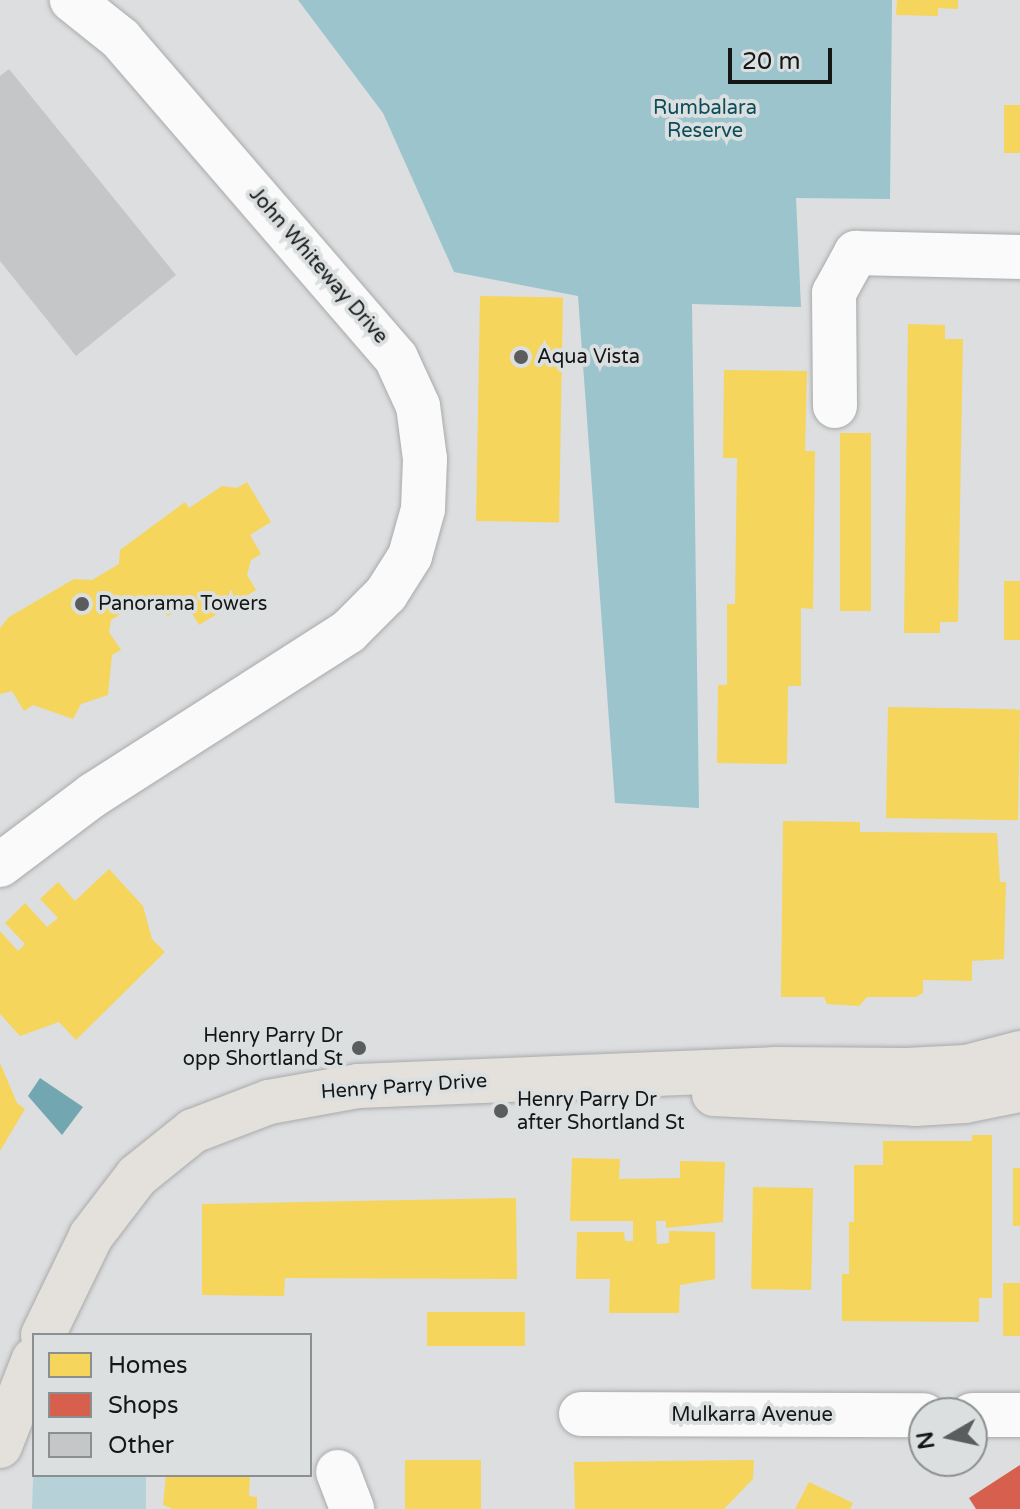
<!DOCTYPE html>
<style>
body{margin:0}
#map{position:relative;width:1020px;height:1509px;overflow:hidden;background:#dcdedf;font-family:"Varela Round",sans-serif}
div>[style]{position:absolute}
.green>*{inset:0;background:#b6d1d7}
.forest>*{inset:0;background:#9bc4cd}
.water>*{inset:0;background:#72a6b1}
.homes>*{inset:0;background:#f6d55c;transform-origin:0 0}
.shops>*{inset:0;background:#d6604d}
.building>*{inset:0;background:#c5c6c7}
.roads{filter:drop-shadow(0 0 2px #a9aaab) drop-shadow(0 0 2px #a9aaab)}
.minor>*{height:44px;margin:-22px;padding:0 22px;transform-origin:22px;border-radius:22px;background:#fafafa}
.major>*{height:44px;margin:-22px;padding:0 22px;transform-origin:22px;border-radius:22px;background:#e4e1dc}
.dots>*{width:22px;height:22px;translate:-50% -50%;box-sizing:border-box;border:4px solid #dbdfe0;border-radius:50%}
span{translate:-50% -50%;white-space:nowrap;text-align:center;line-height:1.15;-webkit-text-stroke:8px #dbdfe0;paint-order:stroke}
.park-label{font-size:20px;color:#0b4e5a}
.street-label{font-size:20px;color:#151717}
.poi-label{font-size:20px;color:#151717}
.left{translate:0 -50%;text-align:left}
.right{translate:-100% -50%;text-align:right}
.legend{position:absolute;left:32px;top:1333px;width:280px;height:144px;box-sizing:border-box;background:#dbdfe0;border:2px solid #8c8f90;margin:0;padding:10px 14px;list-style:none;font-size:24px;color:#151717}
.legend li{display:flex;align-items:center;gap:16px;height:40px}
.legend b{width:40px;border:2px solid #8c8f90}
.north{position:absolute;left:908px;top:1397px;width:80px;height:80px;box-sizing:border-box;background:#dbdfe0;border:2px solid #8c8f90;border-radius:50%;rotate:261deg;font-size:22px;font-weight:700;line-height:32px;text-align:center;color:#151717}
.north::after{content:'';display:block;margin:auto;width:28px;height:36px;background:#5b5d5d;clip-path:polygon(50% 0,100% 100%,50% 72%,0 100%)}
.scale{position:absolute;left:728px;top:48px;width:104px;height:36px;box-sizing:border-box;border:4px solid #151717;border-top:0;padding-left:10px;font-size:24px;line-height:28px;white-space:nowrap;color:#151717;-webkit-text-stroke:6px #dbdfe0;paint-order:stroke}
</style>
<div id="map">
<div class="green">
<div style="clip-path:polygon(34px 1450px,34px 1475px,146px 1475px,146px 1509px,32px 1509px)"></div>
</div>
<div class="forest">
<div style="clip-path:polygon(298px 0,892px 0,890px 199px,796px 198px,801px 307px,692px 304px,699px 808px,615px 803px,578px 296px,454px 272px,383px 113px)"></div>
</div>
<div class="water">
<div style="clip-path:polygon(40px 1078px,83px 1107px,62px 1135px,28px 1096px)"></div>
</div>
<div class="homes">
<div style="clip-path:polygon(897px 0,958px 0,958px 9px,938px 8px,938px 16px,896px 15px)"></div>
<div style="left:1004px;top:105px;width:16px;height:48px"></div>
<div style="left:480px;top:296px;width:83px;height:225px;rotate:1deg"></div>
<div style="clip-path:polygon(908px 324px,945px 325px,945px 339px,963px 339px,958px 622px,940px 622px,940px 633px,904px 633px)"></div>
<div style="clip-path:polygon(724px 370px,807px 371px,805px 451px,815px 451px,813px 609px,801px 608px,801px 686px,788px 686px,787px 764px,717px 763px,718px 685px,727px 685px,727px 604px,735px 604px,737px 458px,723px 458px)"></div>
<div style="left:840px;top:433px;width:31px;height:178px"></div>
<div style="clip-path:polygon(247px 482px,271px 522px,250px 535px,261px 554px,251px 560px,247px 575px,256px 590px,199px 625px,190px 610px,178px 609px,168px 616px,149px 596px,111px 620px,109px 632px,121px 650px,112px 655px,108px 695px,81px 704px,73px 719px,33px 705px,24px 711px,12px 691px,0 694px,0 628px,9px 617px,74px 579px,92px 580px,119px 564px,120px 550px,185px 502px,189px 508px,222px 486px,237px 488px)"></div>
<div style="left:1004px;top:581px;width:16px;height:59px"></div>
<div style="left:888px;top:707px;width:132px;height:111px;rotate:1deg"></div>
<div style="clip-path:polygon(783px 821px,860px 822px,860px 832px,997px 833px,1000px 882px,1006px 882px,1004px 959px,972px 961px,972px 981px,923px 980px,923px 993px,916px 997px,867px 997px,859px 1006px,827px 1004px,824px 997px,781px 997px)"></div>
<div style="clip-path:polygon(109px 869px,143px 906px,152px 939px,165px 952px,76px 1040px,59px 1022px,20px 1036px,0 1014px,0 931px,18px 951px,25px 944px,5px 923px,25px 903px,47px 927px,58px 918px,40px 899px,58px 882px,75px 901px)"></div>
<div style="clip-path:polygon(0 1063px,17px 1103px,25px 1109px,0 1151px)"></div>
<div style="clip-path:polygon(972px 1135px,992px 1135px,992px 1298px,979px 1298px,979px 1322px,842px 1321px,842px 1274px,849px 1274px,849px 1222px,854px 1222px,854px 1165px,883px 1165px,883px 1141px,972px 1141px)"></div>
<div style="clip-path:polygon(572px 1158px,620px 1159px,619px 1179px,680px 1178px,680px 1161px,725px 1162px,723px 1222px,666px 1228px,666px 1221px,656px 1221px,657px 1244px,669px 1243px,669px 1231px,715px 1232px,715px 1279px,680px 1285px,679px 1313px,609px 1313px,610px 1279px,576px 1279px,577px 1232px,624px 1232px,625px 1241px,633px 1241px,633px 1221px,570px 1221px)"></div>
<div style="left:1020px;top:1168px;width:58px;height:7px;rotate:90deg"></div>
<div style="left:753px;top:1187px;width:60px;height:102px;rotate:1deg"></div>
<div style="clip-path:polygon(516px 1198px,517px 1279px,285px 1278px,284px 1296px,202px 1295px,202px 1204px)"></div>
<div style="left:1003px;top:1283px;width:17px;height:53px"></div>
<div style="left:427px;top:1312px;width:98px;height:34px"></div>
<div style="left:405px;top:1460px;width:76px;height:49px"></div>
<div style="clip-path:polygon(754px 1460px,753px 1479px,724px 1509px,575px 1509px,574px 1462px)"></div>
<div style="clip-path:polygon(166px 1475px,250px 1475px,249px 1496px,257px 1497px,257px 1509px,173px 1509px,163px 1505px)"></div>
<div style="clip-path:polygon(809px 1482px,853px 1503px,850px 1509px,795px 1509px)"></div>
</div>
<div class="shops">
<div style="clip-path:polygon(1020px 1465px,1020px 1509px,976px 1509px,969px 1498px)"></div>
</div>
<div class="building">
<div style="clip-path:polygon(9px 69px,176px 275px,76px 356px,0 261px,0 76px)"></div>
</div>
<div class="roads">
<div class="minor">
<div style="left:835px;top:406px;width:113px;rotate:-90.5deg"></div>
<div style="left:834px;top:293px;width:46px;rotate:-61.2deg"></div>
<div style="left:856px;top:253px;width:164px;rotate:1.4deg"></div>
<div style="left:0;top:865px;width:116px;rotate:-37deg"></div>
<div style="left:93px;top:795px;width:303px;rotate:-32.6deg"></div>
<div style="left:348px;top:632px;width:54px;rotate:-45deg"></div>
<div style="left:386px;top:594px;width:45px;rotate:-57.7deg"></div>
<div style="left:410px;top:556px;width:49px;rotate:-74.5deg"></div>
<div style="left:423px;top:509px;width:50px;rotate:-87.7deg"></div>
<div style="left:425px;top:459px;width:53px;rotate:-97.5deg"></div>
<div style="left:418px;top:406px;width:53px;rotate:-114.6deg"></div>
<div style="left:396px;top:358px;width:421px;rotate:-130.8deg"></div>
<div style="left:121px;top:39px;width:63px;rotate:-141.5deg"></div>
<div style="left:581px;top:1414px;width:343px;rotate:0.2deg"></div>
<div style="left:972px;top:1415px;width:48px"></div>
<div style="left:338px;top:1472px;width:40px;rotate:69deg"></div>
</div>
<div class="major">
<div style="left:714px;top:1094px;width:201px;rotate:2.8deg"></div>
<div style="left:915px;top:1104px;width:50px;rotate:-3.4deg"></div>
<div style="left:965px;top:1101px;width:56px;rotate:-11.3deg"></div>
<div style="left:43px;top:1335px;width:110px;rotate:-64.1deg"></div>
<div style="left:91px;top:1236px;width:76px;rotate:-52.5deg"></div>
<div style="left:137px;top:1176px;width:72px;rotate:-38.8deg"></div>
<div style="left:193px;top:1131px;width:81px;rotate:-20.9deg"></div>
<div style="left:269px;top:1102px;width:90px;rotate:-10.2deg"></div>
<div style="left:358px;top:1086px;width:416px;rotate:-2.3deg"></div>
<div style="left:774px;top:1069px;width:133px;rotate:0.4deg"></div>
<div style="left:907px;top:1070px;width:59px;rotate:-2.9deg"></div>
<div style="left:966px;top:1067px;width:56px;rotate:-14.5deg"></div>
<div style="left:0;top:1446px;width:93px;rotate:-68.7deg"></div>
</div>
</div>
<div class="dots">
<div style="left:521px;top:357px;background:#5b5d5d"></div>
<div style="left:82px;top:604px;background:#5b5d5d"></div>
<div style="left:359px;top:1048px;background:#5b5d5d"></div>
<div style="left:501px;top:1111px;background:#5b5d5d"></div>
</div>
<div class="park-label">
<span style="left:705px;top:120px">Rumbalara<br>Reserve</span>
</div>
<div class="street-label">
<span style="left:318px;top:266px;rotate:49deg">John Whiteway Drive</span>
<span style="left:404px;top:1087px;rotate:-4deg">Henry Parry Drive</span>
<span style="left:752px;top:1415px">Mulkarra Avenue</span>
</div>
<div class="poi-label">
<span class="left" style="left:537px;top:357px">Aqua Vista</span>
<span class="left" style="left:98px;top:604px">Panorama Towers</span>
<span class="right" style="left:343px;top:1048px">Henry Parry Dr<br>opp Shortland St</span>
<span class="left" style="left:517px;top:1112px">Henry Parry Dr<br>after Shortland St</span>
</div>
<ul class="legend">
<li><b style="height:22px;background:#f6d55c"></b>Homes</li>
<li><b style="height:22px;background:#d6604d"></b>Shops</li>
<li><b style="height:22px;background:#c5c6c7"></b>Other</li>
</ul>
<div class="north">N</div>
<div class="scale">20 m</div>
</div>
